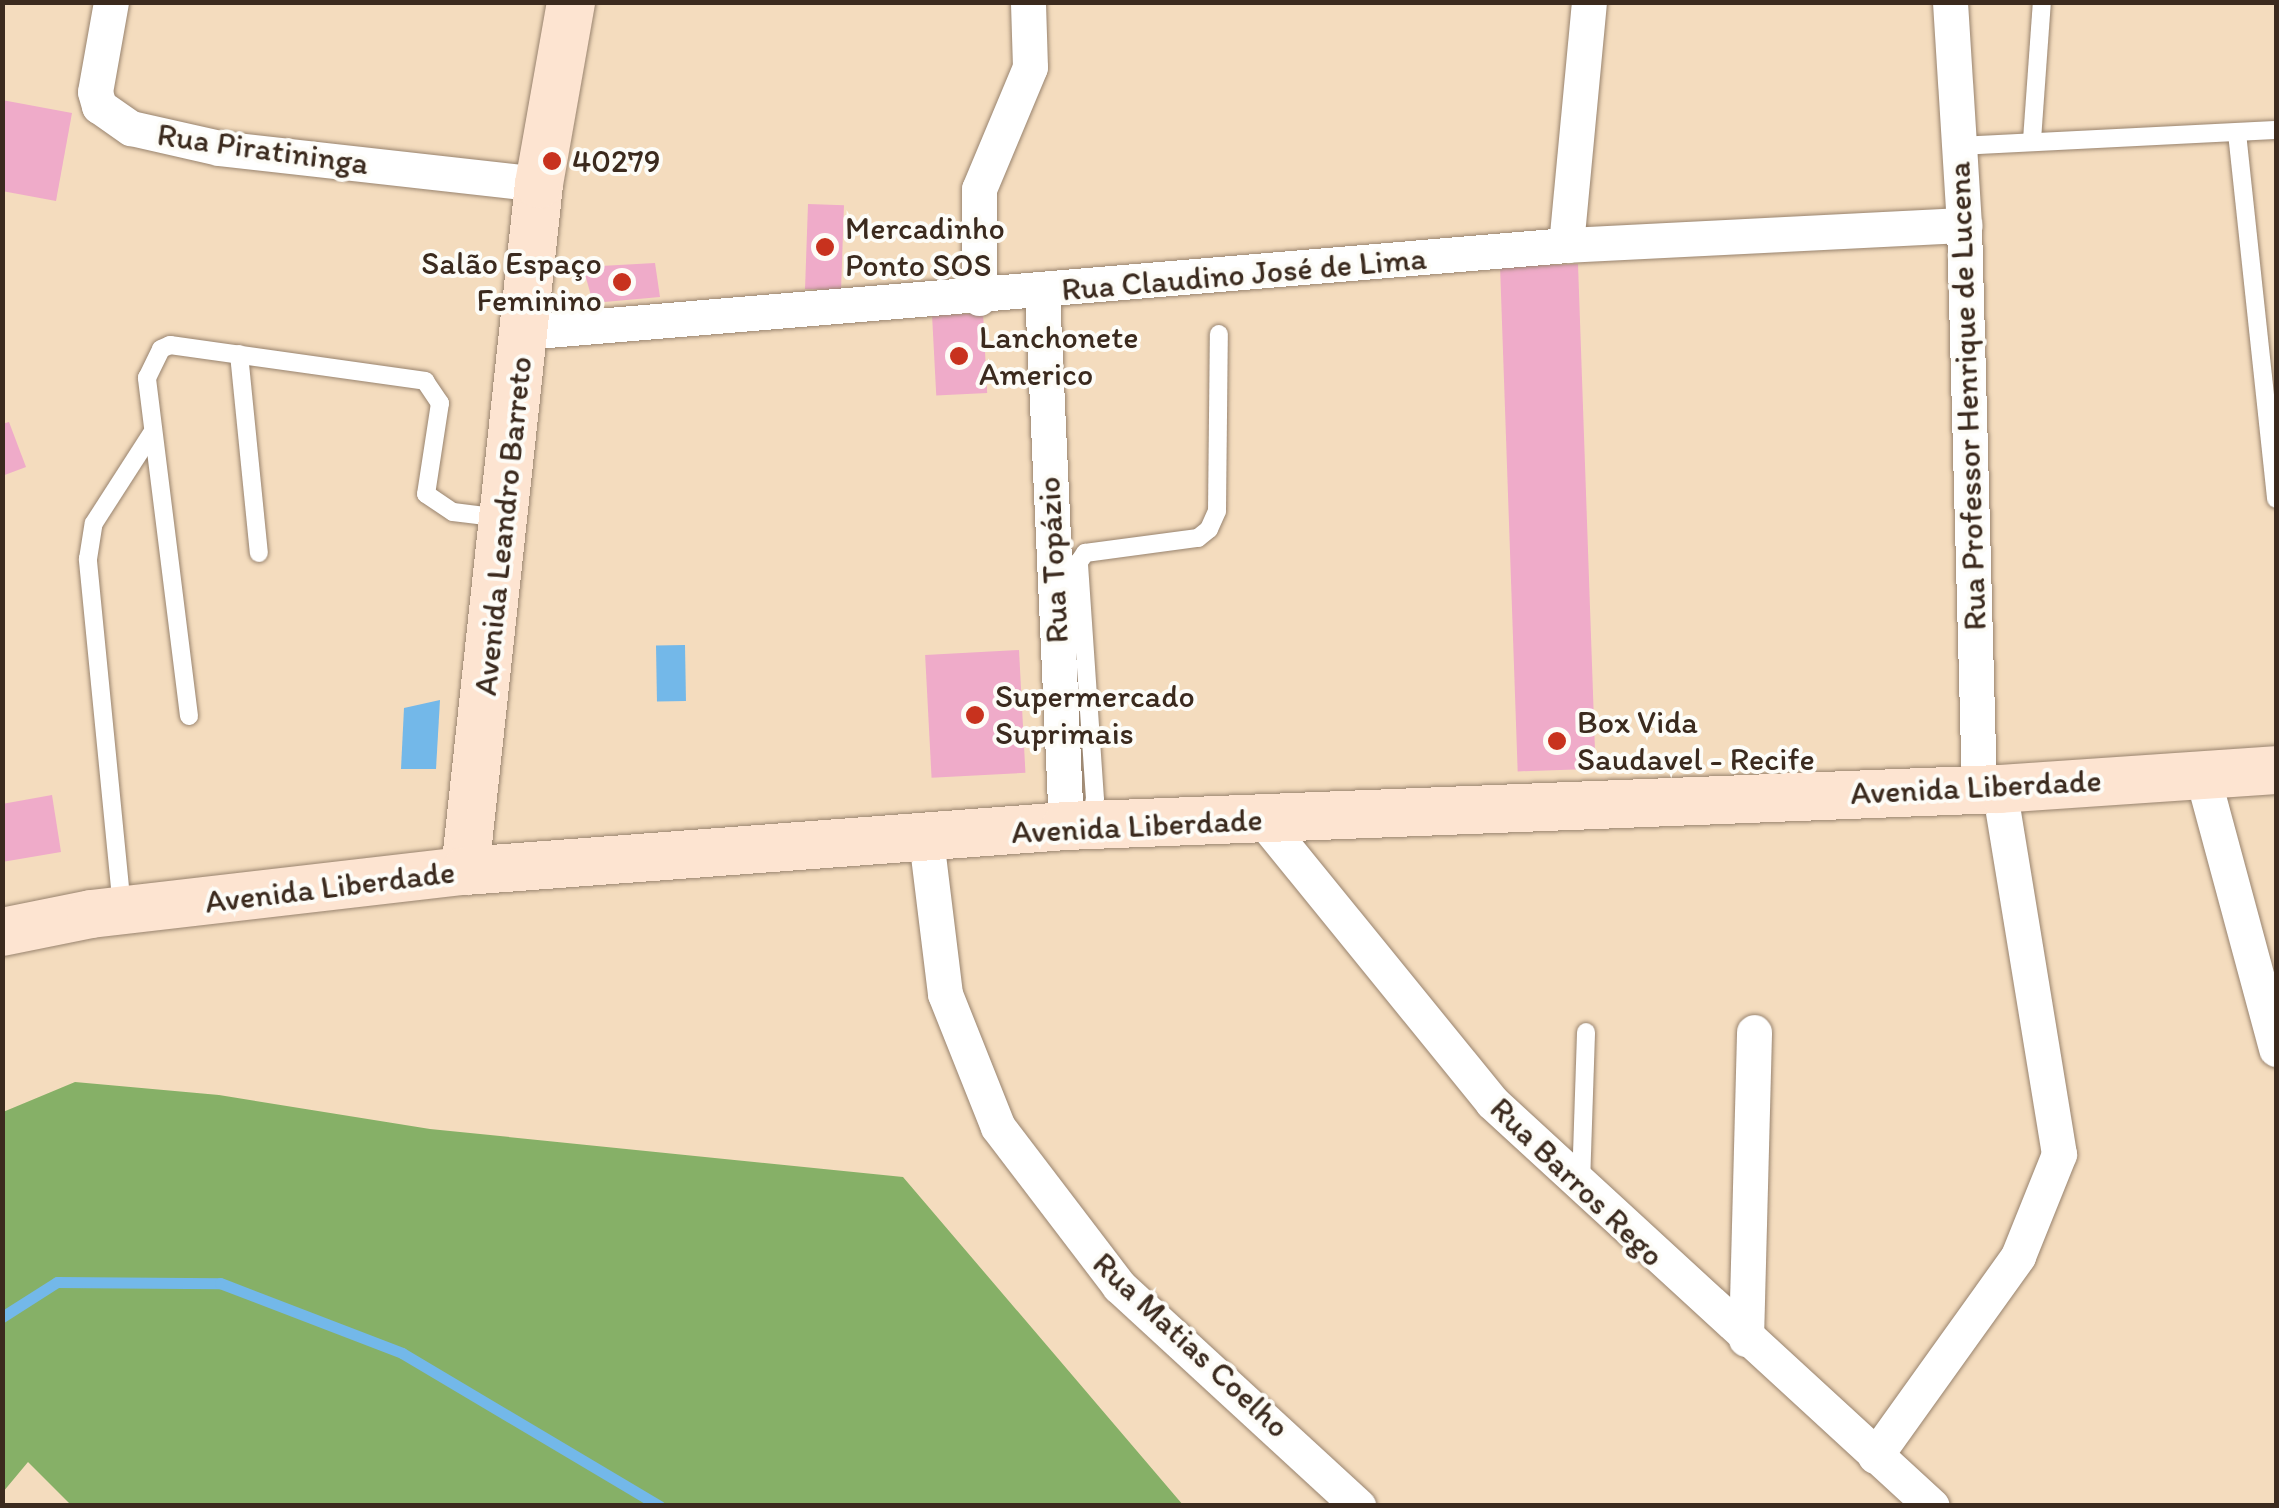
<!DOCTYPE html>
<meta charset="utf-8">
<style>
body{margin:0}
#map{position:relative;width:2279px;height:1508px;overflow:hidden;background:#f4dcbe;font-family:Itim,sans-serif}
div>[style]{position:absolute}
.forest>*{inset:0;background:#86b067}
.water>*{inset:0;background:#73b8e9;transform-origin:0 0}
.stream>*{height:11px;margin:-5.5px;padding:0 5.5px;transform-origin:5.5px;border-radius:5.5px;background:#73b8e9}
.building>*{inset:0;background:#efabc9;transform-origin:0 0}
.roads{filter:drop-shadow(0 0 2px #98836e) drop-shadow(0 0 2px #98836e)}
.service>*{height:18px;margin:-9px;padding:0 9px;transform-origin:9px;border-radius:9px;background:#fff}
.minor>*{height:35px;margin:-17.5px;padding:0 17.5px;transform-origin:17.5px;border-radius:17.5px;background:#fff}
.secondary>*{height:48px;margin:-24px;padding:0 24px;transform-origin:24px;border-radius:24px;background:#fde4d1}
.dots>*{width:28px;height:28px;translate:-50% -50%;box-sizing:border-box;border:5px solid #fdfcf7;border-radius:50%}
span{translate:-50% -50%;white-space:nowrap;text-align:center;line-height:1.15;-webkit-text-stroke:8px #fdfcf7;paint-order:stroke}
.street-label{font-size:32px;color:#3b2a1e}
.poi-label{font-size:32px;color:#3b2a1e}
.left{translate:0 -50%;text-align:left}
.right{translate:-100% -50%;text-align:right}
.frame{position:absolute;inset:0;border:5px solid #3b2a1e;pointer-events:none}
</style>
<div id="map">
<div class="forest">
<div style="clip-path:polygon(75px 1082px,219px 1095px,430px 1129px,903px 1177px,1183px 1505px,72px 1506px,28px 1462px,3px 1492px,3px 1112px)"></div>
</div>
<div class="water">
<div style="left:685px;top:645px;width:56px;height:29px;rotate:89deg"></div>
<div style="clip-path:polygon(440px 700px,436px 769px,401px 769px,404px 708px)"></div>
</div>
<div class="stream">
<div style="left:2px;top:1317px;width:65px;rotate:-32.5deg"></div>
<div style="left:57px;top:1282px;width:163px;rotate:0.4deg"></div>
<div style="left:220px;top:1283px;width:195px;rotate:21deg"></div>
<div style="left:402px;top:1353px;width:300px;rotate:30.7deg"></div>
</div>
<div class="building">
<div style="clip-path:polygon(2px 100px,72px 113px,56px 201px,2px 191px)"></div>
<div style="left:808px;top:204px;width:36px;height:85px;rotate:2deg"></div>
<div style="clip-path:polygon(655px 263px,660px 297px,593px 303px,583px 267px)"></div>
<div style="left:1578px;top:264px;width:505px;height:78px;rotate:88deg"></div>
<div style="left:983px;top:313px;width:80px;height:51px;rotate:87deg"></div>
<div style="clip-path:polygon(9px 422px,26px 467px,2px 476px,2px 424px)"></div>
<div style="left:1019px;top:650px;width:123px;height:94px;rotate:87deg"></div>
<div style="clip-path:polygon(52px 795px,61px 852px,2px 862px,2px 804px)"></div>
</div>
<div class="roads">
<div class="service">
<div style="left:2237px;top:133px;width:368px;rotate:83.9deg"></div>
<div style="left:2032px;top:140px;width:138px;rotate:-85.9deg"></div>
<div style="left:1958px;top:146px;width:318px;rotate:-2.9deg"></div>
<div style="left:239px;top:354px;width:200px;rotate:84.3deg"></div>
<div style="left:189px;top:716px;width:341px;rotate:-97.1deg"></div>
<div style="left:147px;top:378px;width:32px;rotate:-64deg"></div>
<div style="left:161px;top:349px;width:10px;rotate:-24deg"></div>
<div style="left:170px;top:345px;width:258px;rotate:8deg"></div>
<div style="left:425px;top:381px;width:27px;rotate:56deg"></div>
<div style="left:440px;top:403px;width:92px;rotate:98.7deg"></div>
<div style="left:426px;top:494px;width:32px;rotate:34deg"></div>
<div style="left:453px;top:512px;width:48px;rotate:7.1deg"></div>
<div style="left:1090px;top:824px;width:25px;rotate:-79deg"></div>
<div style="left:1095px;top:799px;width:238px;rotate:-93.9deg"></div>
<div style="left:1079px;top:562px;width:11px;rotate:-56deg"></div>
<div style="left:1085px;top:553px;width:114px;rotate:-7.6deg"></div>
<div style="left:1198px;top:538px;width:14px;rotate:-39deg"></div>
<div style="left:1209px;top:529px;width:20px;rotate:-66deg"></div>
<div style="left:1217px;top:511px;width:177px;rotate:-89.4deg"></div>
<div style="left:122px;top:908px;width:351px;rotate:-95.6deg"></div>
<div style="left:88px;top:559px;width:36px;rotate:-81deg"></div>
<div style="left:94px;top:523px;width:107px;rotate:-57.2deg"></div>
<div style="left:1581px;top:1184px;width:152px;rotate:-88.1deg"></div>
</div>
<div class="minor">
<div style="left:111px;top:2px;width:91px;rotate:100.1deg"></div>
<div style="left:95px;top:92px;width:15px;rotate:74deg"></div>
<div style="left:99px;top:106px;width:39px;rotate:35deg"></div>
<div style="left:131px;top:128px;width:90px;rotate:12.8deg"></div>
<div style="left:219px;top:148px;width:322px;rotate:6.4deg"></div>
<div style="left:1950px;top:2px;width:223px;rotate:86.4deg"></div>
<div style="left:1964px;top:225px;width:565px;rotate:88.48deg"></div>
<div style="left:1566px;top:245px;width:244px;rotate:-84.6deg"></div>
<div style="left:1042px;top:293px;width:534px;rotate:87.42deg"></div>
<div style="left:979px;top:298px;width:109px;rotate:-90deg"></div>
<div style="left:979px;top:189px;width:132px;rotate:-67.3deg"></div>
<div style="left:1030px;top:67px;width:65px;rotate:-91.8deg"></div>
<div style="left:524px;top:332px;width:1046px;rotate:-4.77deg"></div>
<div style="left:1566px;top:245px;width:399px;rotate:-2.9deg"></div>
<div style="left:2202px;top:774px;width:285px;rotate:74.9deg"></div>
<div style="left:1263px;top:820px;width:363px;rotate:50.9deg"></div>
<div style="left:1492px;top:1102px;width:597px;rotate:42.56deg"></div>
<div style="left:926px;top:839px;width:156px;rotate:83deg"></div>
<div style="left:945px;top:994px;width:143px;rotate:68.3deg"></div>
<div style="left:998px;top:1127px;width:200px;rotate:52.7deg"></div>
<div style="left:1119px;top:1286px;width:325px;rotate:42.6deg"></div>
<div style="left:1746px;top:1339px;width:307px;rotate:-88.5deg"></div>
<div style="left:1875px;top:1456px;width:246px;rotate:-54.4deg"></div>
<div style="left:2018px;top:1256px;width:110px;rotate:-68.1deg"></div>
<div style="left:2059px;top:1154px;width:370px;rotate:-99.3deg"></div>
</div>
<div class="secondary">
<div style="left:465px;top:871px;width:691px;rotate:-83.85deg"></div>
<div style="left:539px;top:184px;width:185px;rotate:-80deg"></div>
<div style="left:2px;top:932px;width:91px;rotate:-11.4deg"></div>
<div style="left:91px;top:914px;width:376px;rotate:-6.6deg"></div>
<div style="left:465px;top:871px;width:603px;rotate:-4.28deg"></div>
<div style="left:1066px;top:826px;width:934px;rotate:-2.27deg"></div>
<div style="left:1999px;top:789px;width:278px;rotate:-3.9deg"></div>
</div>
</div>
<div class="dots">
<div style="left:552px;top:161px;background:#c8321e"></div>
<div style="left:825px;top:247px;background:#c8321e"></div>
<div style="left:622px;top:282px;background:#c8321e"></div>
<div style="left:959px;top:356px;background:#c8321e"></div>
<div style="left:975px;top:715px;background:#c8321e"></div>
<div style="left:1557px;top:741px;background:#c8321e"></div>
</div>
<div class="street-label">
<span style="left:263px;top:149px;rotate:8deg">Rua Piratininga</span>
<span style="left:1244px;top:274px;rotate:-5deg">Rua Claudino José de Lima</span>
<span style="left:1967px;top:396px;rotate:-92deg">Rua Professor Henrique de Lucena</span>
<span style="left:503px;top:526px;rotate:-84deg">Avenida Leandro Barreto</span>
<span style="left:1053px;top:560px;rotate:-93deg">Rua Topázio</span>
<span style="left:1976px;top:787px;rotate:-3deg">Avenida Liberdade</span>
<span style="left:1137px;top:826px;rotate:-3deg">Avenida Liberdade</span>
<span style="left:330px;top:887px;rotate:-7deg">Avenida Liberdade</span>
<span style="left:1577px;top:1182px;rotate:44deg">Rua Barros Rego</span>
<span style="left:1191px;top:1345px;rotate:43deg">Rua Matias Coelho</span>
</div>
<div class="poi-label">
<span class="left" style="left:572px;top:161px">40279</span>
<span class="left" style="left:845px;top:247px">Mercadinho<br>Ponto SOS</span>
<span class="right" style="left:602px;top:282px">Salão Espaço<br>Feminino</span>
<span class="left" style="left:979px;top:356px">Lanchonete<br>Americo</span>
<span class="left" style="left:995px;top:715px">Supermercado<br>Suprimais</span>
<span class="left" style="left:1577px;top:741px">Box Vida<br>Saudavel - Recife</span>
</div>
<div class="frame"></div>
</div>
